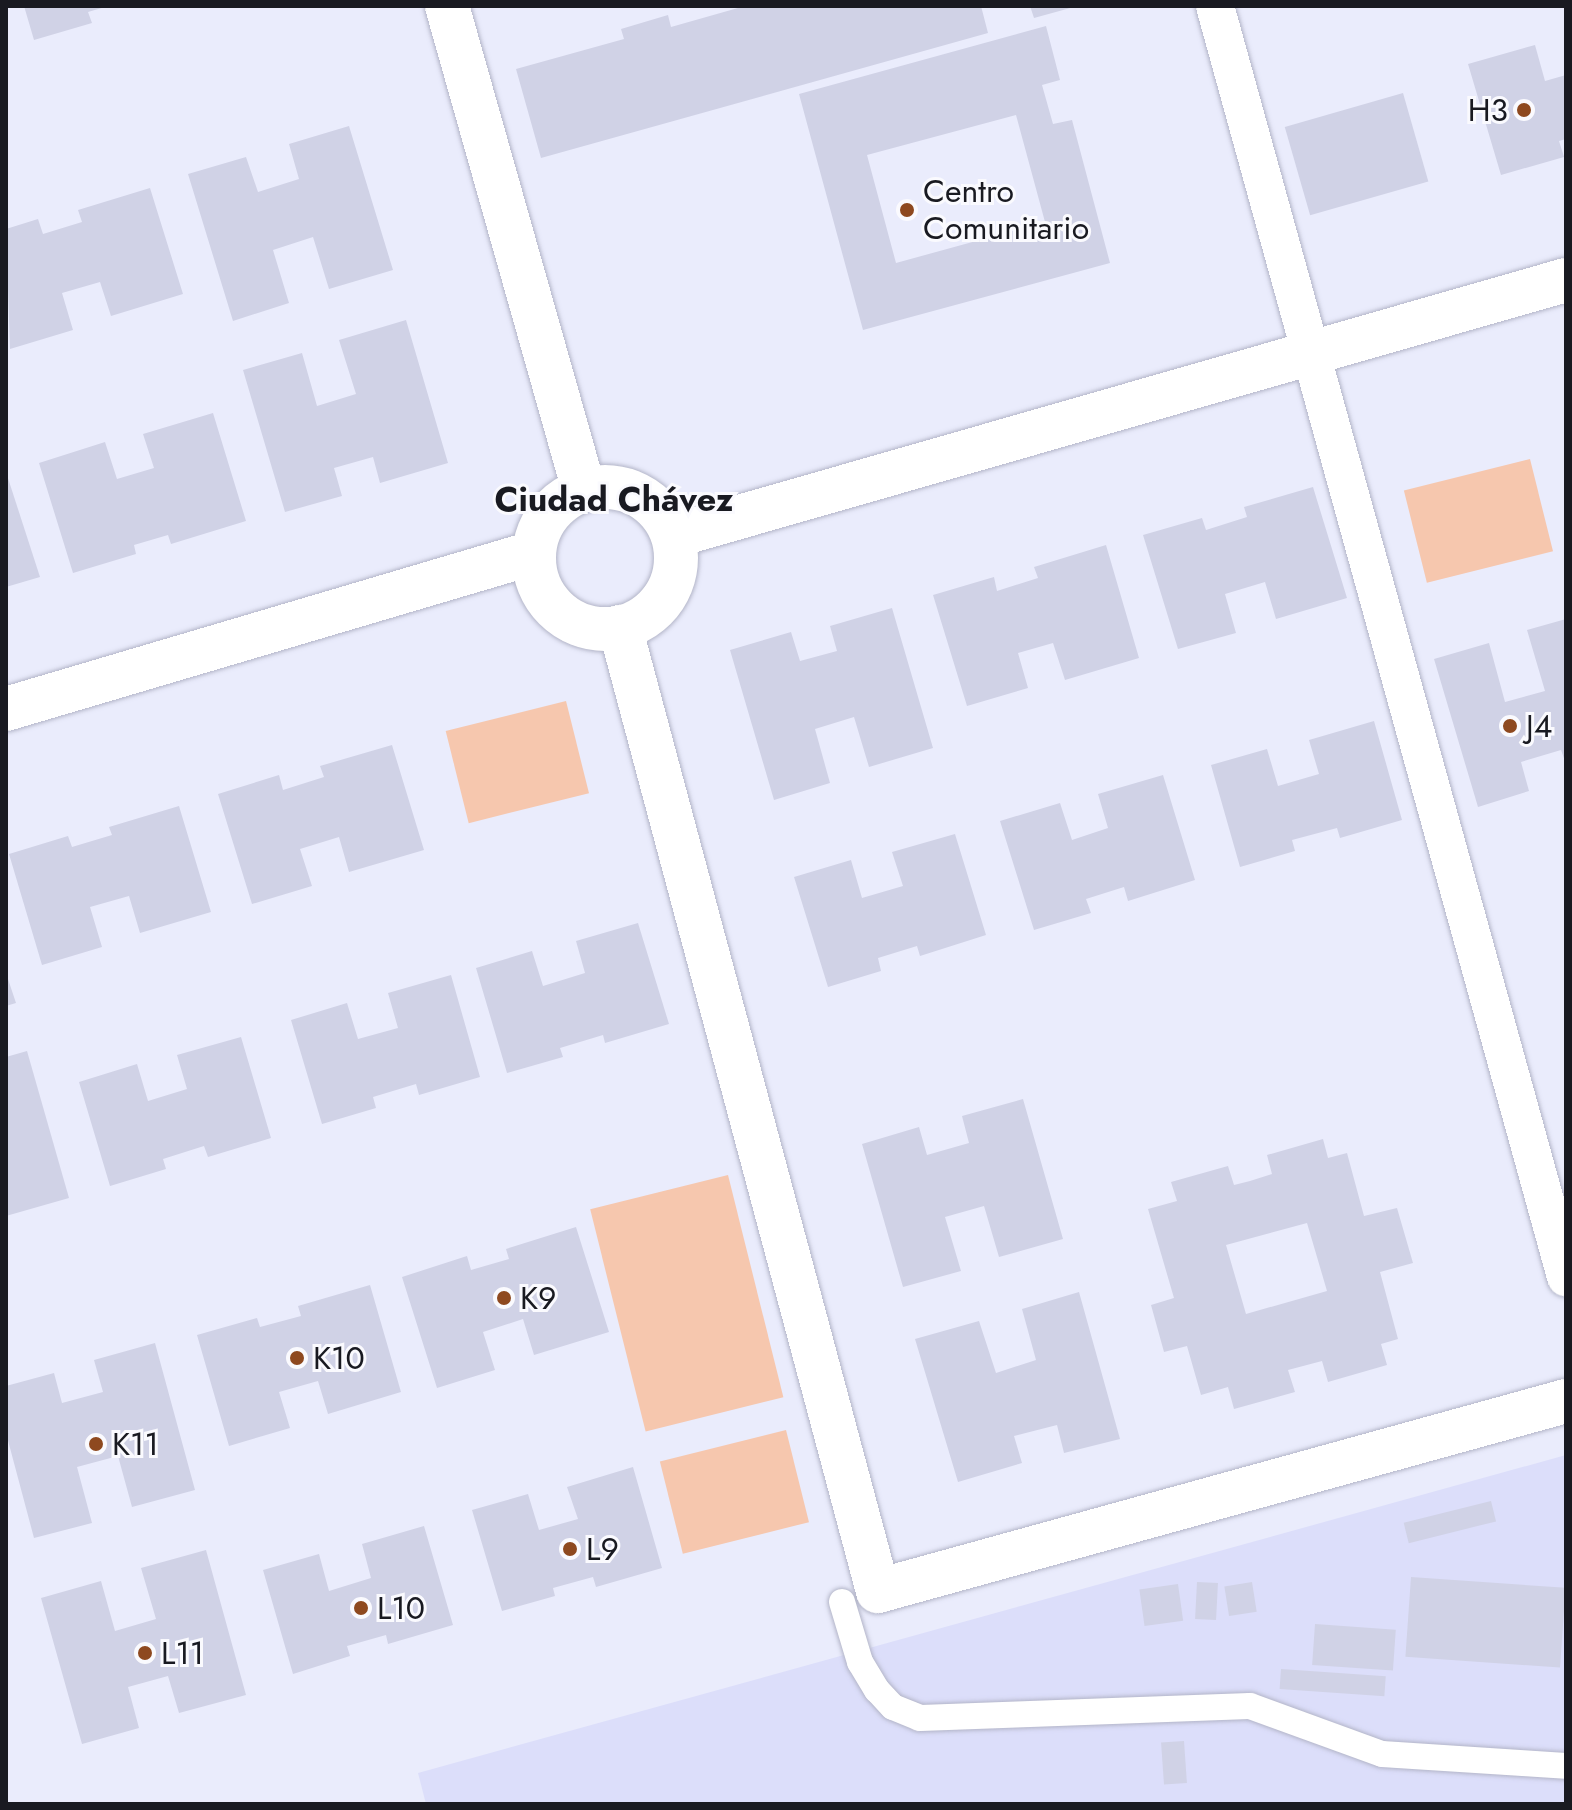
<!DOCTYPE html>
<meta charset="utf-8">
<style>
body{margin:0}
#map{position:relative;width:1572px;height:1810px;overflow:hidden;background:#eaecfc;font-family:Jost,sans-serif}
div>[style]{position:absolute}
.built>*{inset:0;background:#dcdefa}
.green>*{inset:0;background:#f6c7ae;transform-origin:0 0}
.building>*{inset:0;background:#d0d2e6;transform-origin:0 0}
.roads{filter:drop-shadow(0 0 2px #b3b5c8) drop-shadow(0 0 2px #b3b5c8)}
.service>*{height:26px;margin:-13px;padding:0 13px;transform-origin:13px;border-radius:13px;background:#fff}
.pedestrian>*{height:38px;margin:-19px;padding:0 19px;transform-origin:19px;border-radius:19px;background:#fff}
.minor>*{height:44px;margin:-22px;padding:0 22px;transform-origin:22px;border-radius:22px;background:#fff}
.minor>.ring{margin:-22px;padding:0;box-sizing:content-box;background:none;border:44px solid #fff;border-radius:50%}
.dots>*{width:22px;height:22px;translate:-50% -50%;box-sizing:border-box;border:4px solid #fafafe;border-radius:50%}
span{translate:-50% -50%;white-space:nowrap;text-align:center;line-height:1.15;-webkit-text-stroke:6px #fafafe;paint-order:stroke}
.poi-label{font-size:32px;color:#191a21}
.right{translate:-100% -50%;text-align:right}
.left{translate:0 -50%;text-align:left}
.neighbourhood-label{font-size:34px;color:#191a21;font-weight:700}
.frame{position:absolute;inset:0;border:8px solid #191a21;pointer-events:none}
</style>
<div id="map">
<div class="built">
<div style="clip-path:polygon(1566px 1455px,1566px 1804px,426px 1804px,418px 1773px)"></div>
</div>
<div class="green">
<div style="left:1530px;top:459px;width:95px;height:130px;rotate:76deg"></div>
<div style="left:566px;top:701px;width:95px;height:124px;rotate:76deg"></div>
<div style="left:728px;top:1175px;width:229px;height:142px;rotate:76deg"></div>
<div style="left:786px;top:1430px;width:95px;height:130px;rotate:76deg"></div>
</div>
<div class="building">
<div style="clip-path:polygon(24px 6px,105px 6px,105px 7px,88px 12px,92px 23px,34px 40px)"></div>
<div style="clip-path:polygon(745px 6px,981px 6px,988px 33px,541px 158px,516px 69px,624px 39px,621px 29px,668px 15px,671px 27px)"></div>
<div style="clip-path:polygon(1030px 6px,1074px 6px,1074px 7px,1034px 18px)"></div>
<div style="clip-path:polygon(evenodd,1046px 26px,1060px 80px,1042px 85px,1053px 124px,1072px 120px,1110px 263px,863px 330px,799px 94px,1046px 26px,1016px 115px,1045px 222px,896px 263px,867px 155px,1016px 115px)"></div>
<div style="clip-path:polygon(1535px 45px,1545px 81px,1566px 75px,1566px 139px,1559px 141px,1564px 157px,1501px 175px,1468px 64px)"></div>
<div style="left:1403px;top:93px;width:92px;height:123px;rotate:74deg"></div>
<div style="clip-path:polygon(349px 126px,393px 270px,329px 289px,313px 237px,273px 250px,289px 303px,233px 321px,188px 174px,246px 157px,258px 192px,299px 179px,289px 144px)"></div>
<div style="clip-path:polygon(150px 188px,183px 294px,111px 316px,100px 282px,62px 293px,73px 330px,10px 349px,6px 229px,38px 219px,43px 234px,82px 222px,78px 210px)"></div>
<div style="clip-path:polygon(406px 320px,448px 463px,380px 483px,373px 457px,334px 468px,342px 496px,285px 512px,243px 370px,302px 353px,317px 406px,356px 394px,339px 340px)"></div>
<div style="clip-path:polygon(213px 413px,246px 521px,171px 544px,168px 535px,134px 545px,136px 554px,73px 573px,39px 463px,105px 442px,117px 479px,154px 468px,143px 434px)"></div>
<div style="clip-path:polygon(6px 472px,40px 577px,6px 587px)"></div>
<div style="clip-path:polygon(1313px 487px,1347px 598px,1276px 619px,1265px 582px,1225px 594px,1236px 633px,1178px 649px,1143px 535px,1202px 518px,1206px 530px,1247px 517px,1244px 507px)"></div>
<div style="clip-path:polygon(1106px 545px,1139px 658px,1065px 680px,1053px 643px,1018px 653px,1028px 688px,967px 706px,933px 595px,994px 577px,997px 591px,1038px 578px,1034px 567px)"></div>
<div style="clip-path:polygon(892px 608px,933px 748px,869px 767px,854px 717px,815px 729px,830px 783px,774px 800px,730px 650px,791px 632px,800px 661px,837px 651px,830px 626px)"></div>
<div style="clip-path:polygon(1566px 619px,1566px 764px,1561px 750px,1521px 762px,1529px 791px,1478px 807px,1434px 659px,1489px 643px,1505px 702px,1545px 691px,1527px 630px)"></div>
<div style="clip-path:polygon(1374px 721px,1402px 820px,1340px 838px,1337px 828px,1292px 840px,1295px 851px,1240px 867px,1211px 765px,1267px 749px,1278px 786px,1319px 774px,1309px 740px)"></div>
<div style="clip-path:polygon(392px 745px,424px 850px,349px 872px,339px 837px,300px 849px,312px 886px,252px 904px,218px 794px,279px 775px,283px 790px,324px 777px,320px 766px)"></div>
<div style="clip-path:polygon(1163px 775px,1195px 880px,1128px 901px,1124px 887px,1086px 899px,1091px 913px,1034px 930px,1000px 821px,1060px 803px,1072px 840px,1108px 828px,1098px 794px)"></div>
<div style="clip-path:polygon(179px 806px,211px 912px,140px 933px,129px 896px,90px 907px,102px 947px,42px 965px,9px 854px,68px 836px,72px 847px,112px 835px,109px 827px)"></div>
<div style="clip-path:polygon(955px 834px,986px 935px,920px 956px,917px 946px,878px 958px,881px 971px,828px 987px,794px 877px,851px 860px,862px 898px,903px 886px,892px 852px)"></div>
<div style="clip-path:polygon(638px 923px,669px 1024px,605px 1043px,603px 1035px,560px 1048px,563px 1057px,507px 1073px,476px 968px,532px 951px,543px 986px,585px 973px,576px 941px)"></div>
<div style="clip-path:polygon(6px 973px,16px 1003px,6px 1006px)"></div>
<div style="clip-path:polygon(451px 975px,480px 1077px,419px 1095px,416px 1084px,373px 1097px,376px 1108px,322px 1124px,291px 1020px,347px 1003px,358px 1039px,398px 1028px,388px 993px)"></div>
<div style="clip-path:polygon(241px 1037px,271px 1138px,208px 1157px,204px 1146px,163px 1159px,166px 1169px,110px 1186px,79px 1082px,137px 1064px,148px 1101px,187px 1089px,177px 1055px)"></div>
<div style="clip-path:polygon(27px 1051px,69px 1198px,6px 1216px,6px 1057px)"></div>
<div style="clip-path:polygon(1023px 1099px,1063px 1239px,999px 1257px,984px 1206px,945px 1217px,961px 1271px,903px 1287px,862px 1144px,919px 1127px,927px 1155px,969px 1143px,962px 1116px)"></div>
<div style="clip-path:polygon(evenodd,1323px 1139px,1328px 1158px,1347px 1153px,1364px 1216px,1397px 1208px,1413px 1263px,1380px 1272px,1398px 1339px,1381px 1344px,1387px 1365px,1328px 1382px,1322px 1361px,1288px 1370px,1295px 1392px,1234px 1409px,1228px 1387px,1201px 1395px,1187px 1346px,1164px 1352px,1151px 1305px,1174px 1298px,1148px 1209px,1177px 1201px,1171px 1182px,1228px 1166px,1234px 1185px,1250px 1181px,1272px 1174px,1267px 1155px,1323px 1139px,1307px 1223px,1327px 1291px,1246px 1314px,1226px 1245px,1307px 1223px)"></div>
<div style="clip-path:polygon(576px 1227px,609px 1332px,534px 1355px,523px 1319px,483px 1332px,495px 1370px,437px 1388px,402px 1277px,467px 1256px,471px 1270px,509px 1259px,506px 1249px)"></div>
<div style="clip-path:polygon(370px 1285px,401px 1392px,328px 1414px,318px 1381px,279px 1392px,290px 1428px,229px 1446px,197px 1335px,257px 1318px,260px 1327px,301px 1316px,298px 1306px)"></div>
<div style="clip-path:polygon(1079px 1292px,1120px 1439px,1064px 1453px,1057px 1425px,1014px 1436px,1022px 1463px,958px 1482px,915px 1339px,979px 1321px,996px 1373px,1036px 1360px,1022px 1309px)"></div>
<div style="clip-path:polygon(155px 1343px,195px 1490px,132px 1507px,118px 1456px,77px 1467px,92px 1523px,34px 1538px,6px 1433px,6px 1386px,54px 1373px,62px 1403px,103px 1392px,94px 1360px)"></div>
<div style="clip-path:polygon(633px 1467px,662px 1568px,596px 1587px,593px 1577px,553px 1588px,555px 1596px,502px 1611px,472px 1510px,528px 1494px,539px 1530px,578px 1519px,567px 1487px)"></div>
<div style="left:1491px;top:1501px;width:21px;height:90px;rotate:76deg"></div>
<div style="clip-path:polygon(424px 1526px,453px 1625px,388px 1644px,386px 1635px,347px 1646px,350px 1656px,293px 1674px,263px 1570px,319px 1554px,329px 1591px,371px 1578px,362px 1544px)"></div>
<div style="clip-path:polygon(206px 1550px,246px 1695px,179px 1713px,168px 1676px,128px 1687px,139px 1728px,82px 1744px,41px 1598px,101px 1581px,115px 1631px,156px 1619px,141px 1568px)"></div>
<div style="left:1411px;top:1577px;width:155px;height:80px;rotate:4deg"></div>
<div style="left:1197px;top:1582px;width:21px;height:37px;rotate:3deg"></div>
<div style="left:1252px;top:1582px;width:30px;height:28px;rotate:81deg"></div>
<div style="left:1178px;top:1584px;width:37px;height:39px;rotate:82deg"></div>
<div style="left:1315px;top:1624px;width:81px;height:41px;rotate:4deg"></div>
<div style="left:1281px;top:1669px;width:105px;height:20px;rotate:4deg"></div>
<div style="left:1184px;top:1741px;width:42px;height:23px;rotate:86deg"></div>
</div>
<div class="roads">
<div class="service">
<div style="left:842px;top:1602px;width:63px;rotate:73.3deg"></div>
<div style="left:860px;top:1662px;width:33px;rotate:59deg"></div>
<div style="left:877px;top:1690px;width:23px;rotate:47deg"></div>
<div style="left:893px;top:1707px;width:29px;rotate:22deg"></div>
<div style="left:920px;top:1718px;width:330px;rotate:-2.1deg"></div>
<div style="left:1250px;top:1706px;width:140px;rotate:20deg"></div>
<div style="left:1382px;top:1754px;width:184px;rotate:3.7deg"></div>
</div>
<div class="pedestrian">
<div style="left:1215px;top:6px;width:1319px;rotate:74.56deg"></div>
</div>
<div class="minor">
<div style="left:447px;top:6px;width:503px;rotate:74.2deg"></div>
<div class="ring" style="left:534px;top:487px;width:98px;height:98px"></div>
<div style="left:673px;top:536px;width:929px;rotate:-16deg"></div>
<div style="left:620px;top:627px;width:998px;rotate:75.02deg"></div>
<div style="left:878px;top:1591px;width:714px;rotate:-15.44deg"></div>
<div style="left:6px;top:709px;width:550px;rotate:-16.49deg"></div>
</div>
</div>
<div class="dots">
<div style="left:1524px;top:110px;background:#8e491f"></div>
<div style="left:907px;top:210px;background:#8e491f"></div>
<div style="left:1510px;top:726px;background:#8e491f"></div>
<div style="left:504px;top:1298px;background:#8e491f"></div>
<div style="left:297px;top:1358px;background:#8e491f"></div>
<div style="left:96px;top:1444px;background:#8e491f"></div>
<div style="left:570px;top:1549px;background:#8e491f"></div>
<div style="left:361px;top:1608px;background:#8e491f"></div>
<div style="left:145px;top:1653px;background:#8e491f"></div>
</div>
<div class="poi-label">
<span class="right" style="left:1508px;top:110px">H3</span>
<span class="left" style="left:923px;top:210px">Centro<br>Comunitario</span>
<span class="left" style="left:1526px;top:726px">J4</span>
<span class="left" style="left:520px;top:1298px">K9</span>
<span class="left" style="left:313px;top:1358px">K10</span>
<span class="left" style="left:112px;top:1444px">K11</span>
<span class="left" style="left:586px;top:1549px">L9</span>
<span class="left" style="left:377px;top:1608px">L10</span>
<span class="left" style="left:161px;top:1653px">L11</span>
</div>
<div class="neighbourhood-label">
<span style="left:614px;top:500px">Ciudad Chávez</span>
</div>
<div class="frame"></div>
</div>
